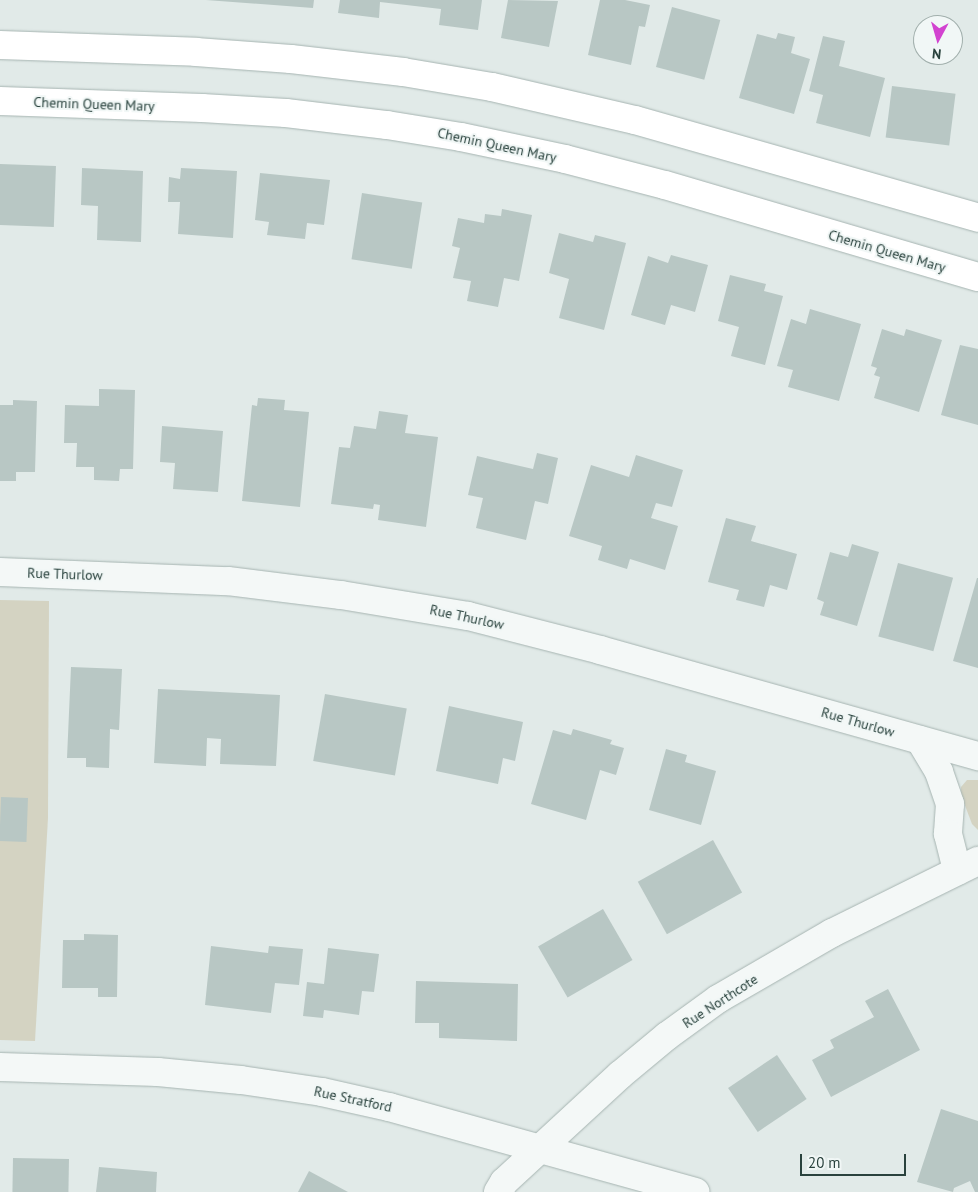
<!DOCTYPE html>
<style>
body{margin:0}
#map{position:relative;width:978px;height:1192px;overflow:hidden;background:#e1eae8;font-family:"PT Sans",sans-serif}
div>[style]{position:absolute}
.green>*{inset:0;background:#d4d3c2}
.building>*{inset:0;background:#b8c7c4;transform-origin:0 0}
.roads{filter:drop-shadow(0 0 1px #a6b4b1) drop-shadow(0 0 1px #a6b4b1)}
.street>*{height:28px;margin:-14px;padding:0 14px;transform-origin:14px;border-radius:14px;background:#f4f8f7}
.secondary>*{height:28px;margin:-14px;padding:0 14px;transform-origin:14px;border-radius:14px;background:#fff}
span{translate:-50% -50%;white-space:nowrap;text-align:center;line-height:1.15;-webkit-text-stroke:4px #f1f7f6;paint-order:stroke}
.street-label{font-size:14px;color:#29423d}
.north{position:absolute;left:913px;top:15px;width:50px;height:50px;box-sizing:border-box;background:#f1f7f6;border:1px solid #a1afac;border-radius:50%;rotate:186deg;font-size:14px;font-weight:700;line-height:20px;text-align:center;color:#29423d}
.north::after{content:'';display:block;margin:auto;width:18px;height:22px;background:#d243d0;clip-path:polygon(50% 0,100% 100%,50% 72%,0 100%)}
.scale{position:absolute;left:800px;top:1154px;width:106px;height:22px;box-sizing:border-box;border:2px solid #29423d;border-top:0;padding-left:6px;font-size:15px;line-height:18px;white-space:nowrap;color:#29423d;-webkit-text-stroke:4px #f1f7f6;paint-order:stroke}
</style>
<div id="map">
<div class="green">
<div style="clip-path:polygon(0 600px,49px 601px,48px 818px,35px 1041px,0 1040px)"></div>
<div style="clip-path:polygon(967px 780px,978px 780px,978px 830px,972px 824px,961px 795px,961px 787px)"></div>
</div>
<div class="building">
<div style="clip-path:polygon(206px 0,314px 0,313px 8px)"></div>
<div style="clip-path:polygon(340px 0,482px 0,478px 30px,439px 25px,441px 9px,380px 2px,379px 18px,338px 13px)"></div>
<div style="clip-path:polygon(508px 0,558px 1px,549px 47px,501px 38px)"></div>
<div style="clip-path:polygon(600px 0,625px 0,650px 5px,645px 27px,639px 26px,631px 65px,588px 55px)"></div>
<div style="left:672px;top:7px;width:50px;height:62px;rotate:15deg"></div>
<div style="clip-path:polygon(778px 33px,795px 37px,791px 53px,810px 59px,794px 114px,739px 98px,757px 34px,776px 39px)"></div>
<div style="clip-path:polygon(823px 36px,845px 41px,839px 66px,885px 78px,870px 137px,816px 123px,823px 95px,809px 91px)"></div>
<div style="left:892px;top:86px;width:64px;height:52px;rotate:7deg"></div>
<div style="left:0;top:164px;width:56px;height:61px;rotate:2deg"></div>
<div style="clip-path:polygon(82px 168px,143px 171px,141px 242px,97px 240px,98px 206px,81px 205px)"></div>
<div style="clip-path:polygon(181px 168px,237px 171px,233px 238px,178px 234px,180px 202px,168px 202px,169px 177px,180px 179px)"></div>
<div style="clip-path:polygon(260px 173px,330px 180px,324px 225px,307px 223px,305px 239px,267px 235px,269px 222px,255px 220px)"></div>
<div style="left:362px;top:193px;width:61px;height:67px;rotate:9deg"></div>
<div style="clip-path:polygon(502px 209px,532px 215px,519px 281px,504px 278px,498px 307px,467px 301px,471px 281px,453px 278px,460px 248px,452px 246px,458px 218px,484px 223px,485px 214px,501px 216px)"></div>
<div style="clip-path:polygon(559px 233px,593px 242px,595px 235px,626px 243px,604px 330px,559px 318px,569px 279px,549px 273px)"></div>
<div style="clip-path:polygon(671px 255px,708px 265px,695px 312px,671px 305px,665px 325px,631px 315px,648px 256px,668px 263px)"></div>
<div style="clip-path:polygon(730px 275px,766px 284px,764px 291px,783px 296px,765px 365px,731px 356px,739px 327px,718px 321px)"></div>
<div style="clip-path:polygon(810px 309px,861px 324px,839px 401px,788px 387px,793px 370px,777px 366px,791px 319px,806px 324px)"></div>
<div style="clip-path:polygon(882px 329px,904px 336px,906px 329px,942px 340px,919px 412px,874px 398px,880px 377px,874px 375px,877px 368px,871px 366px)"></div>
<div style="clip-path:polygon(960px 345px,978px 349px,978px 425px,941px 415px)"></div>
<div style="clip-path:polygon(99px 389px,135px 390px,133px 469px,120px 469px,119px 481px,94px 480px,94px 467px,76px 467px,77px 443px,64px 443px,65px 405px,99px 406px)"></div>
<div style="clip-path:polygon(258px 398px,285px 400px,284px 410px,309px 412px,300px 507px,242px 501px,252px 405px,257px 406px)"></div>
<div style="clip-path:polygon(13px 400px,37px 401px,35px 472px,16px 472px,16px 481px,0 481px,0 405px,13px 405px)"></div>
<div style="clip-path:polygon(379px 411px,408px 415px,405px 433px,438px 437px,426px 527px,378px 520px,380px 505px,374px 504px,373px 509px,331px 504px,339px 447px,350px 448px,354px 426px,376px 429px)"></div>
<div style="clip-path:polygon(162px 426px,223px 431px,218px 492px,173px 489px,175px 463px,160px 462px)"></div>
<div style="clip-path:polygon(537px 453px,558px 458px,548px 504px,535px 501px,526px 540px,476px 528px,483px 498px,468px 495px,477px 456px,533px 469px)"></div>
<div style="clip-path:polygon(636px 455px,683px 470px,672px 507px,656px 503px,651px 518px,678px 526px,665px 570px,630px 559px,627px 569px,598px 560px,602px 546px,569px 536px,591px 465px,629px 477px)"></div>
<div style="clip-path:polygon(726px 518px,756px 526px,751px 541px,797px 554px,787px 590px,770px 585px,764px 607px,736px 600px,739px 590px,708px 582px)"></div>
<div style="clip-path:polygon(852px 544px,879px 552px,857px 626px,820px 615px,824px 602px,817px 599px,830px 552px,848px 557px)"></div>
<div style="left:898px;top:563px;width:57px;height:76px;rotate:15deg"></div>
<div style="clip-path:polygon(977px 578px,978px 578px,978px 668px,953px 661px)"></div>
<div style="clip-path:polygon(71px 667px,122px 669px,119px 730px,110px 729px,109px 768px,86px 767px,86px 758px,67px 758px)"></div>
<div style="clip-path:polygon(158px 689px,280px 695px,276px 766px,220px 764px,221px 739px,207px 738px,206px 766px,154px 763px)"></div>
<div style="left:325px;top:694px;width:83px;height:68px;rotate:10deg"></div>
<div style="clip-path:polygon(449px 706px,523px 722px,515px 761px,503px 758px,498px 784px,436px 771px)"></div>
<div style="clip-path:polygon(573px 729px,612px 740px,610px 744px,624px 748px,616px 775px,600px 770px,586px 820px,531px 804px,553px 730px,571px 735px)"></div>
<div style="clip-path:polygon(666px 749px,687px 755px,685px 762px,716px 771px,701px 825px,649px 810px)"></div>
<div style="left:1px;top:797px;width:27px;height:44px;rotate:2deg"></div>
<div style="left:713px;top:840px;width:60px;height:86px;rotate:61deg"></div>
<div style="left:603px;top:909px;width:59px;height:75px;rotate:60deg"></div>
<div style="clip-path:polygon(84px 934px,118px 935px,117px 997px,98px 997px,98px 988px,62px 988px,63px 940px,84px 940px)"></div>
<div style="clip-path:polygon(211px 946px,268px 953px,269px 946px,303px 949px,299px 985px,275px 983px,271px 1013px,205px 1005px)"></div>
<div style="clip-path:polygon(328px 948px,379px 954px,374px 992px,362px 991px,359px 1015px,324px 1010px,323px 1018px,303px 1016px,307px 982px,324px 984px)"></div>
<div style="clip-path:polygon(416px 981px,518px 984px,517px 1041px,439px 1038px,439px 1023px,415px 1023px)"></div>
<div style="clip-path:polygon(888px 989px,920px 1050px,831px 1097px,812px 1060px,834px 1048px,830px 1040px,874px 1017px,865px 1001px)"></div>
<div style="left:777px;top:1055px;width:53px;height:59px;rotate:56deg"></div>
<div style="clip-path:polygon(941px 1109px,978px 1121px,978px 1192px,975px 1192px,970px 1181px,954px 1188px,953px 1192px,917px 1182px)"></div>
<div style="left:13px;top:1158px;width:56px;height:34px;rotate:1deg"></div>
<div style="clip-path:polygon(99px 1167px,157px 1172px,156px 1192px,96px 1192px)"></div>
<div style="clip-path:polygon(309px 1171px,348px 1192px,298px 1192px)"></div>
</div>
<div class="roads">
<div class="street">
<div style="left:0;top:572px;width:228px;rotate:2.3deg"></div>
<div style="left:228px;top:581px;width:114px;rotate:7.1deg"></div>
<div style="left:341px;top:595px;width:129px;rotate:9.4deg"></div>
<div style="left:468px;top:616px;width:136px;rotate:14.4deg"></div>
<div style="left:600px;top:650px;width:393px;rotate:15.7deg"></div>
<div style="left:920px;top:740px;width:37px;rotate:59deg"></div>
<div style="left:939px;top:772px;width:34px;rotate:71deg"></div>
<div style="left:950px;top:804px;width:30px;rotate:94deg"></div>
<div style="left:948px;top:834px;width:38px;rotate:76deg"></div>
<div style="left:0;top:1067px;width:158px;rotate:1.8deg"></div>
<div style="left:158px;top:1072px;width:83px;rotate:5.5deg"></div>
<div style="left:241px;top:1080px;width:82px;rotate:8.4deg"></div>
<div style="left:322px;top:1092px;width:69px;rotate:12.6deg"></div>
<div style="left:389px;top:1107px;width:318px;rotate:15.5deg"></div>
<div style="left:498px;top:1192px;width:12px;rotate:-59deg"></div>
<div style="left:504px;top:1182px;width:158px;rotate:-42.7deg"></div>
<div style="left:620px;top:1075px;width:61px;rotate:-39.7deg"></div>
<div style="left:667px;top:1036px;width:63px;rotate:-36deg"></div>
<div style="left:718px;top:999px;width:132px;rotate:-30.1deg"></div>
<div style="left:832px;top:933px;width:163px;rotate:-26.3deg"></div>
</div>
<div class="secondary">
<div style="left:0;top:45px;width:196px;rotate:2deg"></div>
<div style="left:196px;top:52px;width:95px;rotate:4.2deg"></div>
<div style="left:291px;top:59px;width:113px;rotate:6.6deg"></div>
<div style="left:403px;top:72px;width:90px;rotate:9.6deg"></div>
<div style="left:492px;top:87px;width:147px;rotate:13deg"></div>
<div style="left:635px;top:120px;width:357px;rotate:15.9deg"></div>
<div style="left:0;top:101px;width:202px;rotate:2deg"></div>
<div style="left:202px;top:108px;width:84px;rotate:3.4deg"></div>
<div style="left:286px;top:113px;width:102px;rotate:6.8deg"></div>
<div style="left:387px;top:125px;width:75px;rotate:9.2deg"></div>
<div style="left:461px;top:137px;width:106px;rotate:11.9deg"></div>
<div style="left:565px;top:159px;width:103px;rotate:14.6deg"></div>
<div style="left:665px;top:185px;width:326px;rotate:16.4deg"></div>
</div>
</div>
<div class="street-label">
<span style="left:94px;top:104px;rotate:2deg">Chemin Queen Mary</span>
<span style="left:497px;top:145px;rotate:12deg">Chemin Queen Mary</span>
<span style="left:887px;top:251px;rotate:16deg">Chemin Queen Mary</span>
<span style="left:65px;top:574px;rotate:2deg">Rue Thurlow</span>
<span style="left:467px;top:617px;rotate:12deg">Rue Thurlow</span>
<span style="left:858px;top:722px;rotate:16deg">Rue Thurlow</span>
<span style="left:720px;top:1001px;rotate:-33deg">Rue Northcote</span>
<span style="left:353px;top:1099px;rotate:12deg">Rue Stratford</span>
</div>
<div class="north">N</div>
<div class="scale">20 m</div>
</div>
